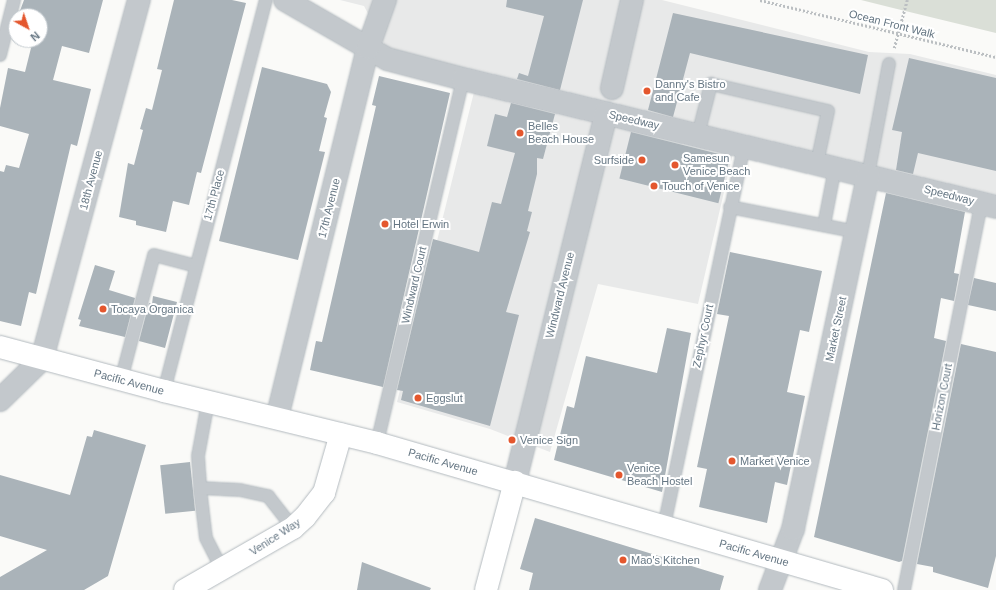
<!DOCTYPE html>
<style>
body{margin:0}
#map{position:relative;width:996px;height:590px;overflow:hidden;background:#fafaf8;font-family:Arial,sans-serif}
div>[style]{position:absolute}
.built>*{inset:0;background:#e8e9e9}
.green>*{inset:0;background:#dadfd7}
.building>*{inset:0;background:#aab3b9;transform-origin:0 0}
.path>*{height:2.5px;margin-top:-1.25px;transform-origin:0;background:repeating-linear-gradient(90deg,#bbbfc2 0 2px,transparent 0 4px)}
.roads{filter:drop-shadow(0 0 1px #b3babf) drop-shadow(0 0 1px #b3babf)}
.lane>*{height:12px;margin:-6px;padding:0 6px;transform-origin:6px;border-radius:6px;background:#c3c8cc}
.street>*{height:22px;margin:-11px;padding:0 11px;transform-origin:11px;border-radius:11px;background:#c3c8cc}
.secondary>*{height:22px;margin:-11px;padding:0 11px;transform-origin:11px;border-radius:11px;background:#fff}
.dots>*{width:11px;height:11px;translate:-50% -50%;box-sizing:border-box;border:2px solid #fff;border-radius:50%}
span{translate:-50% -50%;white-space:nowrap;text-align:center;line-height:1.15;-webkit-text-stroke:4px #fff;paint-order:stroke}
.street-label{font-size:11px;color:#657683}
.poi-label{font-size:11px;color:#657683}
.left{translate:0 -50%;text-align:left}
.right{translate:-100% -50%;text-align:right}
.north{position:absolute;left:8px;top:8px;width:40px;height:40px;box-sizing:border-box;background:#fff;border:1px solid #c1c8cd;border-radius:50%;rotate:140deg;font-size:11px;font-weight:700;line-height:16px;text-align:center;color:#657683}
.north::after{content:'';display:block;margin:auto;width:14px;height:18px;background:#e4572e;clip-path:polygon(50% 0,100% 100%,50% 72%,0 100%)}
</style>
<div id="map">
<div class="built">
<div style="clip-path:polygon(340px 0,662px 0,869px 52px,910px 54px,996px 75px,996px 199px,737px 136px,698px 304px,598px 284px,550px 452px,490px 429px,397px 402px,478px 76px,389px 53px,364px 6px)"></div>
</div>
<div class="green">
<div style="clip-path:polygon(861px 0,996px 0,996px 33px,893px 8px)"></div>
</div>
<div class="building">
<div style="clip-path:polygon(24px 0,103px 0,89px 53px,62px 46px,53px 80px,91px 89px,77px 146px,71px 144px,36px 294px,29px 292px,21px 326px,0 321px,0 171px,4px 172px,6px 165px,19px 168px,29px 134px,0 126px,0 108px,8px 68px,25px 72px,33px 40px,40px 40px,40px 16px,18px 16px)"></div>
<div style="clip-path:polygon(174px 0,232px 0,246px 3px,201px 173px,197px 172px,189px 205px,173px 201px,166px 232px,136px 225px,136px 221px,119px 217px,128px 163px,134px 165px,143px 130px,140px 129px,146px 108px,152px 110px,162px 70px,157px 69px)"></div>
<div style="clip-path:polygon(507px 0,583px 0,560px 90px,517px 79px,519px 73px,528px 76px,544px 16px,506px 7px)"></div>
<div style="clip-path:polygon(673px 13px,868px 55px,860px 94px,690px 53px,673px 117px,648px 110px)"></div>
<div style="clip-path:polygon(909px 58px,996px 78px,996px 171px,918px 153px,913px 174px,896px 170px,902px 132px,892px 130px)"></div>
<div style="clip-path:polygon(262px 67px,327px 84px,331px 92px,324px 117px,327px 118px,319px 151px,325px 152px,298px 260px,219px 241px)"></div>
<div style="clip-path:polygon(379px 76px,450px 93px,383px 387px,310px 370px,316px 341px,322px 342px,376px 106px,372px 105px)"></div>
<div style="clip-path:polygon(511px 103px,555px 114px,543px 159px,537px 158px,537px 174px,528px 211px,532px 212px,527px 231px,530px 232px,506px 312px,519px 315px,490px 426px,401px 400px,403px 391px,397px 390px,433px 239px,479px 252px,492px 202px,501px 204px,515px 153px,487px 146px,495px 114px,507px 117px)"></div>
<div style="left:631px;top:132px;width:102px;height:48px;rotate:14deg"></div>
<div style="clip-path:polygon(886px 193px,965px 212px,954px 273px,959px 274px,954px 301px,941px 298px,934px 338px,946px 341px,902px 561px,899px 562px,814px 537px)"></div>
<div style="clip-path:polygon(730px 252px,822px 271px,809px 332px,800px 330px,787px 392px,805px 396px,787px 485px,775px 482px,767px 523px,699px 507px,707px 469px,697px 467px,729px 316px,717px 314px)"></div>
<div style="clip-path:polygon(95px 265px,115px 271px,109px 290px,135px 298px,125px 337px,79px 326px,81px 320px,78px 319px)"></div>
<div style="clip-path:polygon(974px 278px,996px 283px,996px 311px,968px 305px)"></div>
<div style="clip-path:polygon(153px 296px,177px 302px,165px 348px,139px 341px,149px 303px,152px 304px)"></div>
<div style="clip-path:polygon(667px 328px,691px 333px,662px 492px,554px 460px,567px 406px,574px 408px,586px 356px,657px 373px)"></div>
<div style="clip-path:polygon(961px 344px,996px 352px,996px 556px,988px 588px,933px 572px,933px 567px,917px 564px)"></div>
<div style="clip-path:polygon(94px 430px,146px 445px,108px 576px,84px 590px,0 590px,0 577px,47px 550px,0 536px,0 475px,70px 495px,87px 436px,92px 437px)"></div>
<div style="left:190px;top:462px;width:49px;height:30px;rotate:84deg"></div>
<div style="clip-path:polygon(535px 518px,724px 576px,720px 590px,529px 590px,533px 573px,520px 569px)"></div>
<div style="clip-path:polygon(362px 562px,431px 588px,430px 590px,357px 590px)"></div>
</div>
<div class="path">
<div style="left:760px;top:0;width:243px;rotate:13.6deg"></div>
<div style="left:894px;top:48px;width:50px;rotate:-74.8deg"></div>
</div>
<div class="roads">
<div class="lane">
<div style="left:0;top:55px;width:57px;rotate:-75.7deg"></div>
<div style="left:698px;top:135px;width:53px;rotate:-75.7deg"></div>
<div style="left:711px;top:84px;width:120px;rotate:13deg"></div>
<div style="left:828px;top:111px;width:53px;rotate:101.9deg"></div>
<div style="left:868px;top:175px;width:113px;rotate:-79.3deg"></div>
<div style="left:730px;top:207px;width:129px;rotate:11.1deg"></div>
<div style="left:824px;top:225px;width:58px;rotate:-79.1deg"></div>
<div style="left:121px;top:380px;width:129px;rotate:-75.2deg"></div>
<div style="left:154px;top:255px;width:43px;rotate:14.7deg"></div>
<div style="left:164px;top:391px;width:404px;rotate:-75.4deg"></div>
<div style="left:208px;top:402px;width:55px;rotate:100.5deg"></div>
<div style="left:198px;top:456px;width:32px;rotate:86deg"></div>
<div style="left:200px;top:488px;width:50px;rotate:83.2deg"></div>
<div style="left:206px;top:538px;width:35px;rotate:63deg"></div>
<div style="left:377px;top:443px;width:374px;rotate:-76.7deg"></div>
<div style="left:200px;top:488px;width:40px;rotate:2.9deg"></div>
<div style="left:240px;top:490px;width:29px;rotate:12deg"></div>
<div style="left:268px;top:496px;width:41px;rotate:52deg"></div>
<div style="left:664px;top:526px;width:388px;rotate:-78.1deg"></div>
<div style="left:904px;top:590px;width:395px;rotate:-78.7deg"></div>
</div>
<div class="street">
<div style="left:285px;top:0;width:118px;rotate:30deg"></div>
<div style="left:387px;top:59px;width:79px;rotate:14.7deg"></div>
<div style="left:463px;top:79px;width:548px;rotate:13.5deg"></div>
<div style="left:612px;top:88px;width:90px;rotate:-77.2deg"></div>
<div style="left:0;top:400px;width:59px;rotate:-44.3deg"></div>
<div style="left:42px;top:359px;width:372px;rotate:-74.9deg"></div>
<div style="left:277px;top:418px;width:381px;rotate:-76.2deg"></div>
<div style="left:368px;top:48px;width:51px;rotate:-70.5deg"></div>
<div style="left:515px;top:482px;width:380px;rotate:-76.1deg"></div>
<div style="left:770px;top:590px;width:65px;rotate:-69.3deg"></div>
<div style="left:793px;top:529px;width:362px;rotate:-78deg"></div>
</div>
<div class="secondary">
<div style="left:0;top:347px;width:170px;rotate:15deg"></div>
<div style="left:164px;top:391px;width:219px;rotate:13.7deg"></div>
<div style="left:377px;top:443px;width:526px;rotate:16.23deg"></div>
<div style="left:185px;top:590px;width:125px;rotate:-29.9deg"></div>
<div style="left:293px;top:528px;width:16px;rotate:-43deg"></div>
<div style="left:305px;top:517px;width:31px;rotate:-52deg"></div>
<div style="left:324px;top:493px;width:61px;rotate:-73.9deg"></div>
<div style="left:486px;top:590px;width:112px;rotate:-75deg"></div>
</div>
</div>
<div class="dots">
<div style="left:647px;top:91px;background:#e4572e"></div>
<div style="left:520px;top:133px;background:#e4572e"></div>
<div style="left:642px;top:160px;background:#e4572e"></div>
<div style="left:675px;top:165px;background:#e4572e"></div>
<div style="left:654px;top:186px;background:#e4572e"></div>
<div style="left:385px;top:224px;background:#e4572e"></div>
<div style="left:103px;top:309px;background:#e4572e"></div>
<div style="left:418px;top:398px;background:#e4572e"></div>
<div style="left:512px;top:440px;background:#e4572e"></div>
<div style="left:732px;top:461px;background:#e4572e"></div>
<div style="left:619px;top:475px;background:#e4572e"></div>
<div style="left:623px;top:560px;background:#e4572e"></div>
</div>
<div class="street-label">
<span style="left:892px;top:24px;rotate:14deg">Ocean Front Walk</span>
<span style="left:634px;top:120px;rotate:13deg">Speedway</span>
<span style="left:91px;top:180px;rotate:-75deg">18th Avenue</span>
<span style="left:214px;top:195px;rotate:-75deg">17th Place</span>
<span style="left:949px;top:195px;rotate:14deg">Speedway</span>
<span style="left:329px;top:208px;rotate:-76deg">17th Avenue</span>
<span style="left:414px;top:285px;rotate:-77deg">Windward Court</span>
<span style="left:560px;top:295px;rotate:-76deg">Windward Avenue</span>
<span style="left:836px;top:329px;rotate:-78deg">Market Street</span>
<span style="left:703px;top:336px;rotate:-78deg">Zephyr Court</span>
<span style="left:129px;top:382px;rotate:15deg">Pacific Avenue</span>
<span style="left:942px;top:397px;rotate:-79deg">Horizon Court</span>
<span style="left:443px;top:462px;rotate:16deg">Pacific Avenue</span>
<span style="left:275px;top:537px;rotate:-33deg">Venice Way</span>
<span style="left:754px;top:553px;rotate:16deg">Pacific Avenue</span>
</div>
<div class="poi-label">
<span class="left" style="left:655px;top:91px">Danny's Bistro<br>and Cafe</span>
<span class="left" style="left:528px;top:133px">Belles<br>Beach House</span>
<span class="left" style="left:683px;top:165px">Samesun<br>Venice Beach</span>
<span class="right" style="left:634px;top:160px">Surfside</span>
<span class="left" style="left:662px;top:186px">Touch of Venice</span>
<span class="left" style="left:393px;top:224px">Hotel Erwin</span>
<span class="left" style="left:111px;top:309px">Tocaya Organica</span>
<span class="left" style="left:426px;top:398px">Eggslut</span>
<span class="left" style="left:520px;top:440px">Venice Sign</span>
<span class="left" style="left:740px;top:461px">Market Venice</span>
<span class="left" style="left:627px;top:475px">Venice<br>Beach Hostel</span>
<span class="left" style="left:631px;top:560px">Mao's Kitchen</span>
</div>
<div class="north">N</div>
</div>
